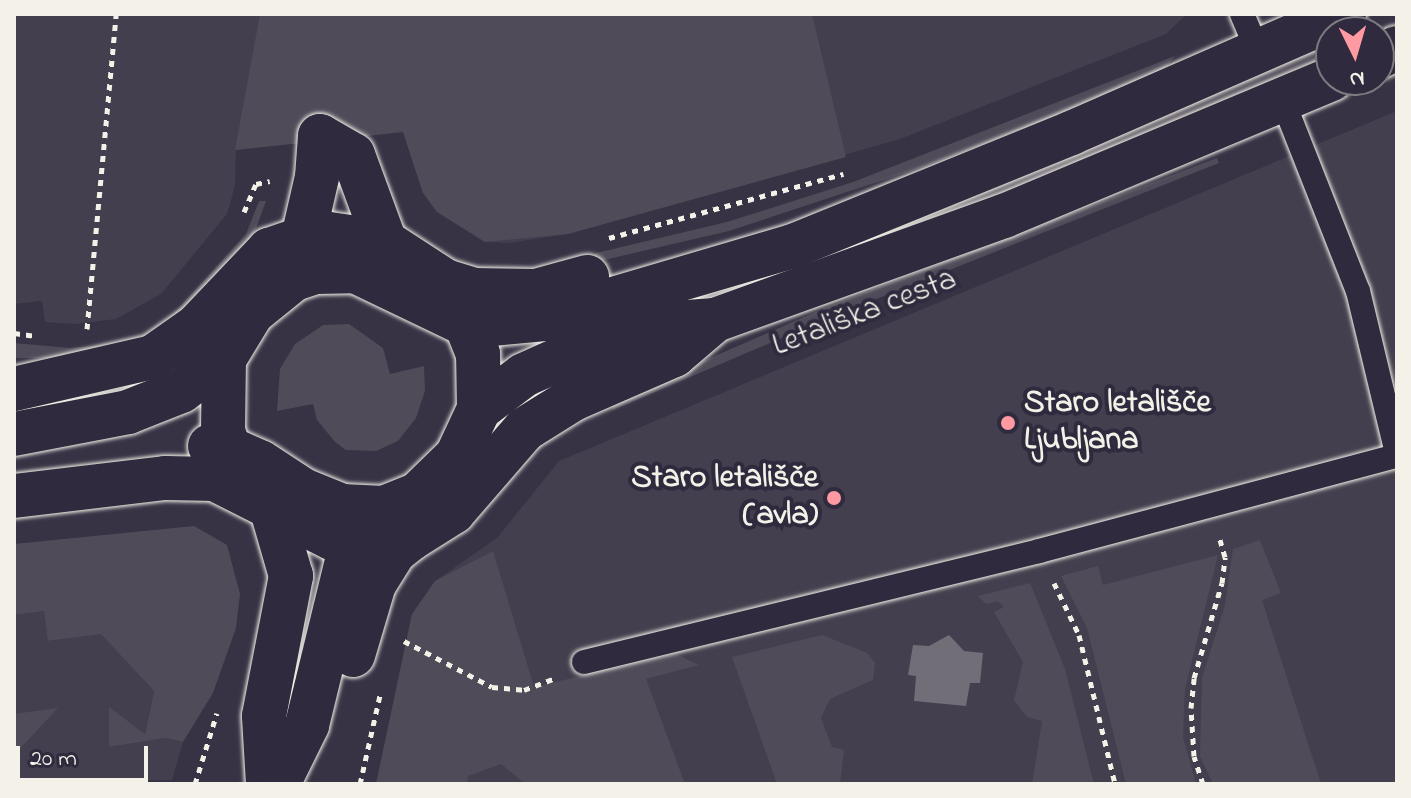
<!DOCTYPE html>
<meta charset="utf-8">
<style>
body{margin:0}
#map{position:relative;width:1411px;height:798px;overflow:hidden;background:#373244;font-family:"Indie Flower",sans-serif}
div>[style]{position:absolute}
.built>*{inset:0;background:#433f4e}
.green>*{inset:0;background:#504b59}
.water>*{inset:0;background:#726e77}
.path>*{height:5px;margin-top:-2.5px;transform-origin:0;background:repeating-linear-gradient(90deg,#f4f1e8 0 6px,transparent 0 12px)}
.roads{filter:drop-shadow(0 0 2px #f4f1e8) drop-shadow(0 0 2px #f4f1e8)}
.lane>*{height:24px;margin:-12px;padding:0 12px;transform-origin:12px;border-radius:12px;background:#2f2a3d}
.street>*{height:44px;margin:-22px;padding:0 22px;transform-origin:22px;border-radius:22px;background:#2f2a3d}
.secondary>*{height:44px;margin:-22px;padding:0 22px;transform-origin:22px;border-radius:22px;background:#2f2a3d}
.dots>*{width:22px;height:22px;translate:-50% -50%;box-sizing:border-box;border:4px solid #2f2a3d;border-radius:50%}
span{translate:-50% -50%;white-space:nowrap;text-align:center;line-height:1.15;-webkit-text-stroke:8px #2f2a3d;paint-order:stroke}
.street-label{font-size:32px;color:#f4f1e8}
.poi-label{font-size:32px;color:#f4f1e8;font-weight:700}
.left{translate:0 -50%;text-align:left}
.right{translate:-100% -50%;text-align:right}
.frame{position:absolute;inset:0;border:16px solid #f4f1e8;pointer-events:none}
.north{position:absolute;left:1315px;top:16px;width:80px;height:80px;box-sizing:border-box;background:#2f2a3d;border:2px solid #7e7a81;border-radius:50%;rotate:175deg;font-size:22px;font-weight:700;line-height:32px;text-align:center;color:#f4f1e8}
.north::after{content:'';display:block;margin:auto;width:28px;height:36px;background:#ff9aa2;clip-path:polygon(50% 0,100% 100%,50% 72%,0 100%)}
.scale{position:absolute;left:16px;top:746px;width:132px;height:36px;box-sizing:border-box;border:4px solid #f4f1e8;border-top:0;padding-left:10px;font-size:24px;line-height:28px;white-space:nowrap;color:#f4f1e8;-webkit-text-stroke:6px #2f2a3d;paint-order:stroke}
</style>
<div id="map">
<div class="built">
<div style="clip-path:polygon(14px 14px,1187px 14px,1166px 34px,900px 139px,568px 234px,509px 243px,485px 242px,437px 212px,423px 193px,403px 132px,236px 150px,235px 186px,227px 214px,161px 294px,116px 319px,75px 324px,45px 322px,42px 301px,14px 304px)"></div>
<div style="clip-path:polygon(1397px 111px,1397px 784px,376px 784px,412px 614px,435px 581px,497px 538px,559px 461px)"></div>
<div style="clip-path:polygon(44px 611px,49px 641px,101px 633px,154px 691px,145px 734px,109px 708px,109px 747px,166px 738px,183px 742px,172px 780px,14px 784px,14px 615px)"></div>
</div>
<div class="green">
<div style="clip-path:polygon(260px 14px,812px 14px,846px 157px,568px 234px,485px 242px,437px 212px,423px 193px,403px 132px,235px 150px)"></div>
<div style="clip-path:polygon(1331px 43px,1331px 54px,1043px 179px,670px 309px,668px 297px,1038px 169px)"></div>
<div style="clip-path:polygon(1175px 56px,1165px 68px,1102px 98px,917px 169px,729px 231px,591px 263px,596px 253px,727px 222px,853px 182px)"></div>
<div style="clip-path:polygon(1217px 158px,1219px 163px,831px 317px,613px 410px,610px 402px,827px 307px)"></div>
<div style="clip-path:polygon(259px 201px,266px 201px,253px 237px,191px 309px,168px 320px,246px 234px)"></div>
<div style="clip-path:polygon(349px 324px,383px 348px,390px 374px,424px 366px,425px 391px,416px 418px,398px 441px,376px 451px,346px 450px,335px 442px,317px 420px,313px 404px,277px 411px,280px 369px,295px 344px,323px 325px)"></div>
<div style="clip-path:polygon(14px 343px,70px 348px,116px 344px,82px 358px,14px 358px)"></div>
<div style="clip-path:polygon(194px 526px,227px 545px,240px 594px,236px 628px,213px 693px,183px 742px,166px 738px,109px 747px,109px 707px,145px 734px,154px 691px,101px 634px,48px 641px,44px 611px,14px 615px,14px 544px)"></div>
<div style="clip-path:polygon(1260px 540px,1281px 593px,1262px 600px,1321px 784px,1213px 784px,1200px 756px,1202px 678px,1225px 605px,1233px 549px)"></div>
<div style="clip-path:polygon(493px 551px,534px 687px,676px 654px,699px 665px,646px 679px,685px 784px,525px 784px,501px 764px,468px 776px,467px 784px,376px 784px,412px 614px,435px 581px)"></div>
<div style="clip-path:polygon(1218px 555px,1185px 689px,1183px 737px,1196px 784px,1126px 784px,1087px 628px,1061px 576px,1098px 566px,1103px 585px)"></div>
<div style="clip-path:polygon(1030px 583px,1065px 669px,1094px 784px,1032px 784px,1042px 721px,1027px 717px,1014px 700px,1023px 662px,994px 612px,1004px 607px,998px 601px,986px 604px,978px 596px)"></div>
<div style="clip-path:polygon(822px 635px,867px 653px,875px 663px,873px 680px,830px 699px,821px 718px,832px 747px,844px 750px,840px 784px,777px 784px,732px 657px)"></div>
<div style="clip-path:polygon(58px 708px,14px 755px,14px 714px)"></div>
</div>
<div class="water">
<div style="clip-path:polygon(949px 635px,964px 651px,983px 653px,980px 683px,970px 683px,966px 706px,914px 701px,916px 676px,908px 675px,913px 645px,929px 646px)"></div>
</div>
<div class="path">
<div style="left:244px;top:212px;width:30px;rotate:-67deg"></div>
<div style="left:256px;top:184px;width:14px;rotate:-12deg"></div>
<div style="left:609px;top:238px;width:243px;rotate:-15.3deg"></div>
<div style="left:87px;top:329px;width:316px;rotate:-84.7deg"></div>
<div style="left:14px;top:333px;width:22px;rotate:8deg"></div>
<div style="left:1054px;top:583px;width:58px;rotate:64.3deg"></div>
<div style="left:1079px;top:635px;width:153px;rotate:76.4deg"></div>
<div style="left:404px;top:641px;width:99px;rotate:27.6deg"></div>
<div style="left:492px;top:687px;width:32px;rotate:5deg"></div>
<div style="left:524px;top:690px;width:34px;rotate:-21deg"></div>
<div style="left:195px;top:784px;width:74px;rotate:-72.8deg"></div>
<div style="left:360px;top:784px;width:95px;rotate:-77.3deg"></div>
<div style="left:1203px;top:784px;width:29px;rotate:-108deg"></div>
<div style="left:1194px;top:756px;width:48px;rotate:-93.6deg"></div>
<div style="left:1191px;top:708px;width:30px;rotate:-84deg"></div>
<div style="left:1194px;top:678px;width:99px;rotate:-73.6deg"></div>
<div style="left:1222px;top:583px;width:26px;rotate:-83deg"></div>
<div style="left:1225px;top:557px;width:22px;rotate:-106deg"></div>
</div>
<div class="roads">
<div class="lane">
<div style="left:1242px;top:14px;width:43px;rotate:67deg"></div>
<div style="left:1283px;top:101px;width:204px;rotate:68.5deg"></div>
<div style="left:1358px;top:291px;width:167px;rotate:76.5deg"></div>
<div style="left:584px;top:662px;width:468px;rotate:-13.7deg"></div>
<div style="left:1039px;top:551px;width:370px;rotate:-14.9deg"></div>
</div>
<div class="street">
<div style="left:320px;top:136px;width:38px;rotate:30deg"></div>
<div style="left:353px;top:155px;width:93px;rotate:69.8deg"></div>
<div style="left:295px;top:273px;width:98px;rotate:-77.1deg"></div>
<div style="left:317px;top:177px;width:41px;rotate:-85.8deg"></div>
</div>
<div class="secondary">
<div style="left:1379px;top:57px;width:20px;rotate:-27deg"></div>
<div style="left:14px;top:389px;width:143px;rotate:-13deg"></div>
<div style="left:153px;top:357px;width:54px;rotate:-35.2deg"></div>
<div style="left:197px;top:326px;width:105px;rotate:-46.5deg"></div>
<div style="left:269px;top:250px;width:37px;rotate:-19deg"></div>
<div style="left:304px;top:238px;width:25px;rotate:-9deg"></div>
<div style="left:329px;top:234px;width:57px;rotate:8.1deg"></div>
<div style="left:385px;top:242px;width:72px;rotate:33deg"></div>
<div style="left:445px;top:281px;width:30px;rotate:17deg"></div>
<div style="left:474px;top:290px;width:62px;rotate:0.9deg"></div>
<div style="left:536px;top:291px;width:53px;rotate:-15.4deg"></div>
<div style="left:479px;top:409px;width:56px;rotate:-37.1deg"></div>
<div style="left:524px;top:375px;width:39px;rotate:-24deg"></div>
<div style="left:560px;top:359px;width:106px;rotate:-19.3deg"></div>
<div style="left:660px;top:324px;width:55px;rotate:-4.2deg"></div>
<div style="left:715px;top:320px;width:307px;rotate:-19.8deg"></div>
<div style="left:1004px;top:216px;width:355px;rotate:-22.7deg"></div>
<div style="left:14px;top:434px;width:116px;rotate:-10.9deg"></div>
<div style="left:128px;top:412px;width:57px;rotate:-21.6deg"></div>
<div style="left:181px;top:391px;width:54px;rotate:-36.7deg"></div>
<div style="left:210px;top:446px;width:16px;rotate:4deg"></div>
<div style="left:226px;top:447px;width:37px;rotate:24deg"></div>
<div style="left:260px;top:462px;width:51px;rotate:33.1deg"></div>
<div style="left:303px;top:490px;width:42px;rotate:22.3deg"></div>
<div style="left:342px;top:506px;width:42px;rotate:2.7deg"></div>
<div style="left:384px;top:508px;width:35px;rotate:-22deg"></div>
<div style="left:417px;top:495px;width:56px;rotate:-44.3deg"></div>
<div style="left:457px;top:456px;width:52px;rotate:-64.9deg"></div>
<div style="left:479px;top:409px;width:55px;rotate:-91deg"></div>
<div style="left:478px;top:354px;width:54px;rotate:-111.8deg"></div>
<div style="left:243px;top:491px;width:63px;rotate:-108.4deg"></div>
<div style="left:223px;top:431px;width:72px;rotate:-89.2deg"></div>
<div style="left:224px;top:359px;width:54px;rotate:-58.7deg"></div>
<div style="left:252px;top:313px;width:54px;rotate:-39deg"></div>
<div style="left:294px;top:279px;width:23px;rotate:-18deg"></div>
<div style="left:316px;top:272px;width:39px;rotate:-1deg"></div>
<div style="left:355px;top:271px;width:127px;rotate:25.6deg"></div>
<div style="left:470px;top:326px;width:75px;rotate:-5.3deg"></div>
<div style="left:545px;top:319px;width:259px;rotate:-16.4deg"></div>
<div style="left:793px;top:246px;width:300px;rotate:-22.1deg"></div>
<div style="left:1071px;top:133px;width:298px;rotate:-23.6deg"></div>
<div style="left:14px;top:496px;width:152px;rotate:-6.8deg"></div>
<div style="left:165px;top:478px;width:50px;rotate:1.1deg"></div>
<div style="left:215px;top:479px;width:131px;rotate:26.8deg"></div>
<div style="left:332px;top:538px;width:38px;rotate:9deg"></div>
<div style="left:370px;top:544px;width:40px;rotate:-7.1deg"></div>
<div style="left:410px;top:539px;width:51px;rotate:-32.1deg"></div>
<div style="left:453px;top:512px;width:110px;rotate:-49.1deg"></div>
<div style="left:525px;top:429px;width:57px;rotate:-32deg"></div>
<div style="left:573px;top:399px;width:110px;rotate:-23.5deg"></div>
<div style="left:674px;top:355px;width:54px;rotate:-40.5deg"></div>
<div style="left:353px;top:655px;width:74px;rotate:-73.5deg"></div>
<div style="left:374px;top:584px;width:38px;rotate:-58deg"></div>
<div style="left:394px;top:552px;width:21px;rotate:-39deg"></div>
<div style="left:268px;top:784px;width:68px;rotate:-93.4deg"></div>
<div style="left:264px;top:716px;width:143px;rotate:-79.1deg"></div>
<div style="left:291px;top:576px;width:69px;rotate:-106.1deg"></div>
<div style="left:278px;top:784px;width:66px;rotate:-63.8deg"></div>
<div style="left:307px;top:725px;width:169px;rotate:-76.3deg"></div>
<div style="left:347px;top:561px;width:47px;rotate:-59deg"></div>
</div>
</div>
<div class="dots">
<div style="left:1008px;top:423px;background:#ff9aa2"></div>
<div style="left:834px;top:498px;background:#ff9aa2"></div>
</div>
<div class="street-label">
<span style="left:865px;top:314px;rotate:-21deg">Letališka cesta</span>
</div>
<div class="poi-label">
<span class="left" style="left:1024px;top:423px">Staro letališče<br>Ljubljana</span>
<span class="right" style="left:818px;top:498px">Staro letališče<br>(avla)</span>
</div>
<div class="frame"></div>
<div class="north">N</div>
<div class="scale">20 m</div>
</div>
